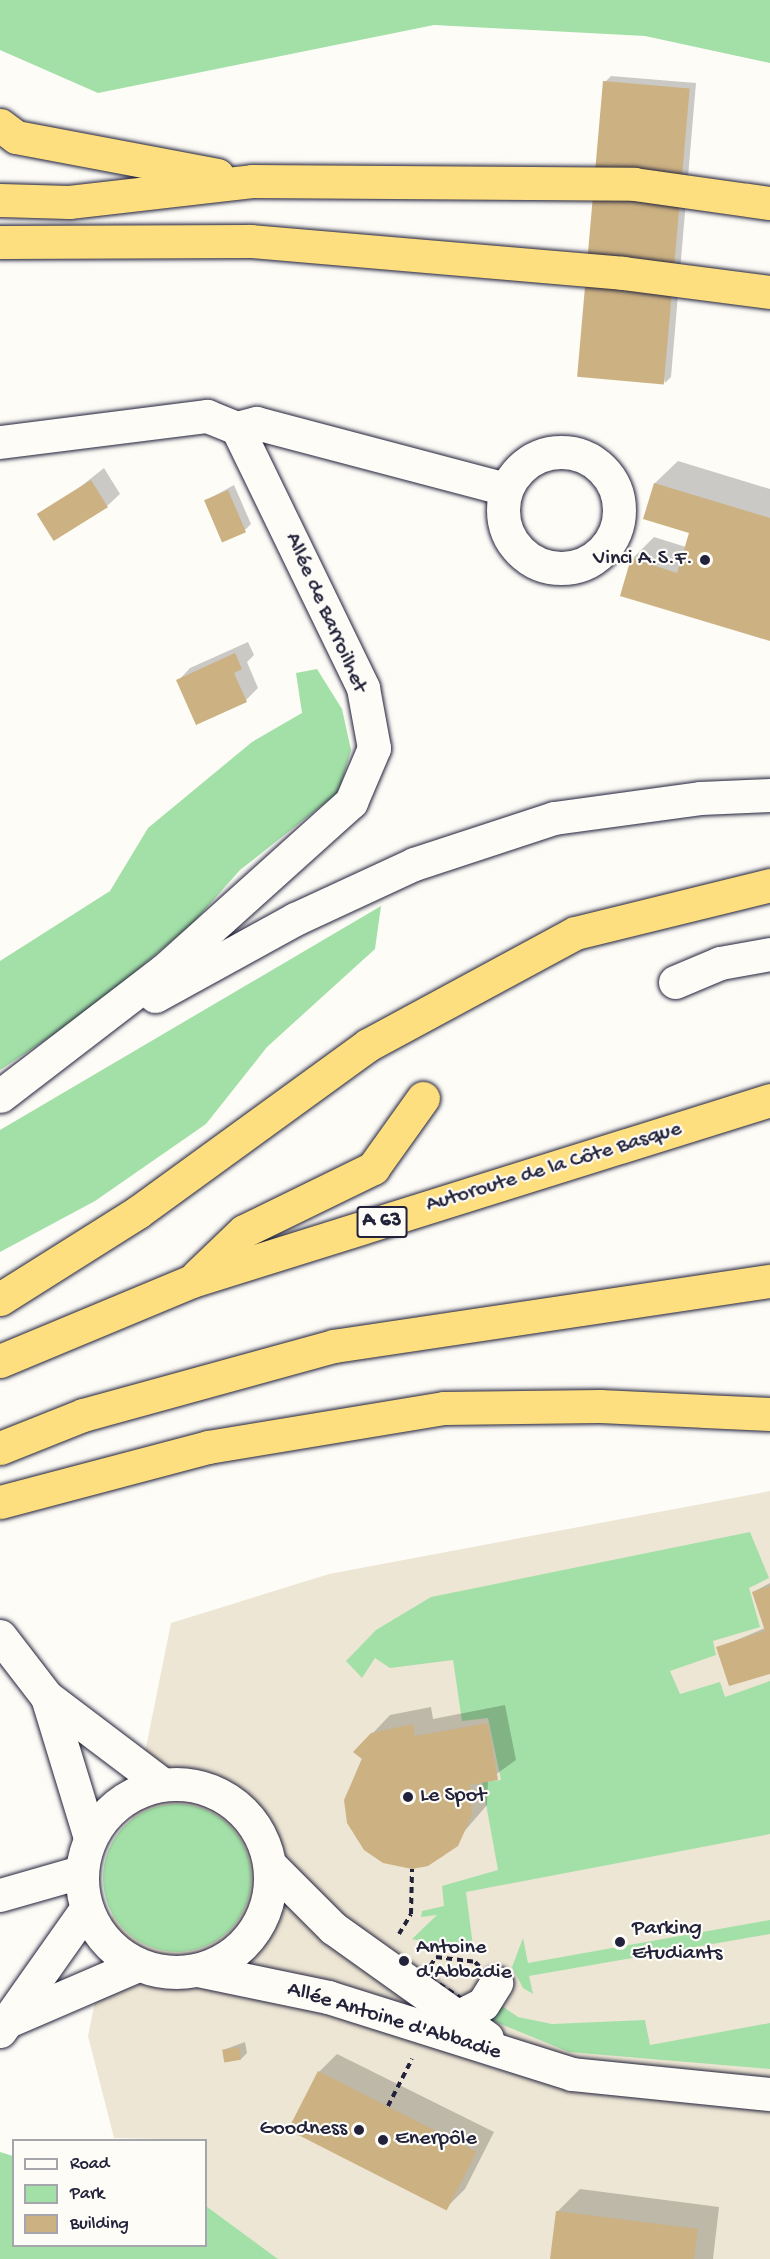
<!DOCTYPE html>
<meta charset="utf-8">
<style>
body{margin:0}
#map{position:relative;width:770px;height:2259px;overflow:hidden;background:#fdfcf7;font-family:"Gochi Hand",sans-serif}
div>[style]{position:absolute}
.built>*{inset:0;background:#eee6d4}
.green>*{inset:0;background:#a3e0a7}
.round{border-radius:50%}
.shadow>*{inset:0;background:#0003}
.building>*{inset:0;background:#ccb182;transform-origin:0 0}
.path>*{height:4px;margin-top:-2px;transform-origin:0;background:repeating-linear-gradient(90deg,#22223b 0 6px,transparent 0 10.5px)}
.roads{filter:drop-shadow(0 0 2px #22223b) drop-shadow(0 0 2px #22223b)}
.minor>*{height:33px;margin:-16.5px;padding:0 16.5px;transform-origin:16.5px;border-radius:16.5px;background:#fdfcf7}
.minor>.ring{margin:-16.5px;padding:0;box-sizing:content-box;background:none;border:33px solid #fdfcf7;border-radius:50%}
.highway>*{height:33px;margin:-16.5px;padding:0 16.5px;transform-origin:16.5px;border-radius:16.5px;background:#fedf80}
.dots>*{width:16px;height:16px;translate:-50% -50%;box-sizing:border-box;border:3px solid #fdfcf7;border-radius:50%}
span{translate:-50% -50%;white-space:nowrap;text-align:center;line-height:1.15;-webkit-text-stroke:4.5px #fdfcf7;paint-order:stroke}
.shield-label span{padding:2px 4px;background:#fdfcf7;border:2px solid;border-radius:4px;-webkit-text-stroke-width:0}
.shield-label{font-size:21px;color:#22223b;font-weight:700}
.poi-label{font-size:22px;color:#22223b}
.right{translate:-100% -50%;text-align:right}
.left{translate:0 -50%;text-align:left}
.street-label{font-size:22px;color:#22223b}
.legend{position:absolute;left:12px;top:2139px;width:195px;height:108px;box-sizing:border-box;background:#fdfcf7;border:2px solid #a5a5ac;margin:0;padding:8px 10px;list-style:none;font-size:18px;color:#22223b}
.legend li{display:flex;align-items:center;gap:12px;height:30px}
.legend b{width:30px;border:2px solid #a5a5ac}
</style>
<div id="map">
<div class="built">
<div style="clip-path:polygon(770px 1491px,770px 2259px,278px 2259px,206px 2206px,206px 2140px,114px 2138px,88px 2036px,171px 1623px,329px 1574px)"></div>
</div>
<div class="green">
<div style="clip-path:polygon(0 0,770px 0,770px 63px,645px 36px,434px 25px,98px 93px,0 50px)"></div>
<div style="clip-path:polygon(317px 669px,342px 709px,351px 750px,339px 792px,240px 870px,193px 923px,85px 1014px,0 1070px,0 961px,110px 891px,148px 828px,252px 742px,302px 713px,296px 673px)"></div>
<div style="clip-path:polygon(381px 906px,375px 949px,267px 1047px,206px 1124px,95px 1201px,0 1252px,0 1130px)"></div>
<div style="clip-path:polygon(750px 1532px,769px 1578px,749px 1588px,760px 1627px,713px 1641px,716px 1655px,670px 1671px,680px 1694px,720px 1682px,725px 1697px,770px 1681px,770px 1834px,466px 1892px,474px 1954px,412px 1939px,437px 1915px,421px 1917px,422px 1911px,444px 1906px,442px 1886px,498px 1870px,482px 1782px,501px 1780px,488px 1718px,462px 1721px,453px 1660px,390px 1668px,375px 1658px,362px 1678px,346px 1661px,376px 1630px,431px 1597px)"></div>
<div class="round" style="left:103px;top:1804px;width:148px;height:148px"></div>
<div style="clip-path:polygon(770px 1920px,770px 1934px,529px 1976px,533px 1994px,523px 1988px,512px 1967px,523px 1938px,528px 1963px)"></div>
<div style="clip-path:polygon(502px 2006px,518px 2017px,552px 2024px,645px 2020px,650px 2045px,770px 2023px,770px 2069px,569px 2052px,486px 2018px)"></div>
<div style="clip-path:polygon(0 2152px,13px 2156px,14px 2246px,206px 2246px,206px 2206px,278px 2259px,0 2259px)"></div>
</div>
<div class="shadow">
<div style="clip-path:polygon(611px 76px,696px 83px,671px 377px,665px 383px,605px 82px)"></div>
<div style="clip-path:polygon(678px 461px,770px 489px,770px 640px,632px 559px,654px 537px,686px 547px,691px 532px,645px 518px,655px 483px)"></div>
<div style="clip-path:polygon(104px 468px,120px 494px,107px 506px,41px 518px)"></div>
<div style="clip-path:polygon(234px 485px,251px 524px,245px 530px,205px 501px)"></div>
<div style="clip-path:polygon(248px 642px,254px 655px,247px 662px,258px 688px,246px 700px,178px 681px,190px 668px)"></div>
<div style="clip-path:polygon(770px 1583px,770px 1672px,718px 1648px,765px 1628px,753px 1592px)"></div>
<div style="clip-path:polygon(505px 1705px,516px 1760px,488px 1780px,487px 1805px,443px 1856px,428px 1864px,394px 1865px,357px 1839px,345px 1800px,372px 1734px,390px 1715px,431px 1707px,433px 1719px)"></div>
<div style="clip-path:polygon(245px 2042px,247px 2053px,241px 2059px,223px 2050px)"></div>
<div style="clip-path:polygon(337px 2054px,494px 2132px,465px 2189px,447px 2207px,319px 2072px)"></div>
<div style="clip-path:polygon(580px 2189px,719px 2207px,713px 2259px,551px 2259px,558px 2211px)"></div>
</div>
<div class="building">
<div style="left:603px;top:81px;width:87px;height:297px;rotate:5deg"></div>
<div style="left:91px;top:480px;width:32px;height:64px;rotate:58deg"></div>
<div style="clip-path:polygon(654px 483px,770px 518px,770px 641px,620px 596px,631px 558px,677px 573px,689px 533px,643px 519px)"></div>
<div style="left:228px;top:490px;width:46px;height:26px;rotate:67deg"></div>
<div style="clip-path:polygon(235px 653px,242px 669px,234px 673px,247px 702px,196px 725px,176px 680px)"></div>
<div style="clip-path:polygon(770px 1586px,770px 1674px,729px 1686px,716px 1647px,765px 1631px,752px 1592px)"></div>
<div style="clip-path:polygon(488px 1723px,498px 1780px,470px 1785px,472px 1815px,458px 1846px,428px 1866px,412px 1869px,383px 1863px,364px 1850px,347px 1823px,344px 1800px,362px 1759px,353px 1752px,371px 1733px,413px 1724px,415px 1736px)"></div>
<div style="left:239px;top:2047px;width:13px;height:17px;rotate:81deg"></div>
<div style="left:318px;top:2071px;width:178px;height:66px;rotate:27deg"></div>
<div style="clip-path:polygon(556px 2211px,698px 2229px,694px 2259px,550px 2259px)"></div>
</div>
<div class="path">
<div style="left:399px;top:1934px;width:23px;rotate:-59deg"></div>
<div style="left:411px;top:1914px;width:45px;rotate:-88.7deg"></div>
<div style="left:436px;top:1957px;width:39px;rotate:7deg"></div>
<div style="left:475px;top:1962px;width:30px;rotate:45deg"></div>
<div style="left:496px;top:1983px;width:38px;rotate:155deg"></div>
<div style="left:462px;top:1999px;width:44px;rotate:-147deg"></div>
<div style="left:425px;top:1975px;width:21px;rotate:-59deg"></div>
<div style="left:388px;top:2106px;width:53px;rotate:-62.9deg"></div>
</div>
<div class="roads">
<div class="minor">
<div style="left:237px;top:428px;width:20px;rotate:-15deg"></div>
<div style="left:256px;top:423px;width:259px;rotate:14.8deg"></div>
<div style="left:0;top:442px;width:209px;rotate:-7.2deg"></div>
<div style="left:207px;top:416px;width:32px;rotate:22deg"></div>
<div style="left:237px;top:428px;width:289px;rotate:64.1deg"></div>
<div style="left:363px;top:688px;width:61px;rotate:79.6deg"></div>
<div style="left:374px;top:748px;width:59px;rotate:113.1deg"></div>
<div style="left:351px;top:802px;width:253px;rotate:138deg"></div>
<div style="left:163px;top:971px;width:205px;rotate:142.5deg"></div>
<div class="ring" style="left:503px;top:452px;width:83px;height:83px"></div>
<div style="left:675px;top:982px;width:49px;rotate:-22.9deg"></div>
<div style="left:720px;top:963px;width:51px;rotate:-10.2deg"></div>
<div style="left:155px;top:996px;width:160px;rotate:-28.8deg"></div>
<div style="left:295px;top:919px;width:131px;rotate:-24.8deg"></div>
<div style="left:414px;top:864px;width:147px;rotate:-18.2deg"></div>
<div style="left:554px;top:818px;width:147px;rotate:-7.8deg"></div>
<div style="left:700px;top:798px;width:70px;rotate:-2.5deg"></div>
<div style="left:0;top:1636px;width:77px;rotate:52.4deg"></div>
<div style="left:47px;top:1697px;width:144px;rotate:37.1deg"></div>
<div style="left:47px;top:1697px;width:147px;rotate:73deg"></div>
<div class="ring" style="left:82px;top:1784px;width:155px;height:155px"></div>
<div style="left:271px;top:1866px;width:88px;rotate:45deg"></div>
<div style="left:333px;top:1928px;width:189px;rotate:35.5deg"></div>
<div style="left:0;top:1895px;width:84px;rotate:-15.9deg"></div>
<div style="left:198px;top:1970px;width:133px;rotate:11.7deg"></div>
<div style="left:328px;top:1997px;width:256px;rotate:17.5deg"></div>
<div style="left:572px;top:2074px;width:199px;rotate:5.8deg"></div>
<div style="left:457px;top:2017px;width:29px;rotate:-27deg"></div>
<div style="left:483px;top:2004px;width:25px;rotate:-58deg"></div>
<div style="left:10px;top:2020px;width:139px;rotate:-23.3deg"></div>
<div style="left:0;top:2031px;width:149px;rotate:-54.8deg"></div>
</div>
<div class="highway">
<div style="left:0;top:125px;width:20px;rotate:37deg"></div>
<div style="left:16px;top:137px;width:205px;rotate:10.7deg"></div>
<div style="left:0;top:200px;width:69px;rotate:1.7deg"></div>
<div style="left:69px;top:202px;width:184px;rotate:-6.5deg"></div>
<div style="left:252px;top:181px;width:382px;rotate:0.4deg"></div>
<div style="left:634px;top:184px;width:137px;rotate:8deg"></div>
<div style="left:0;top:242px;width:251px;rotate:-0.2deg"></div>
<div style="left:251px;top:241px;width:373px;rotate:4.9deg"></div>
<div style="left:623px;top:273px;width:148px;rotate:7.4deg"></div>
<div style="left:197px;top:1276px;width:65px;rotate:-43.8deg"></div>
<div style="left:244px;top:1231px;width:144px;rotate:-26deg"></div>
<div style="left:373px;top:1168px;width:86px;rotate:-54.5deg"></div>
<div style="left:0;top:1299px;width:163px;rotate:-32.2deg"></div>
<div style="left:138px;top:1212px;width:284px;rotate:-36deg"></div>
<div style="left:368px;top:1045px;width:235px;rotate:-28.4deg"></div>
<div style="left:575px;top:933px;width:201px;rotate:-13.8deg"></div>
<div style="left:0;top:1361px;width:208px;rotate:-22.6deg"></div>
<div style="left:192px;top:1281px;width:606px;rotate:-17.39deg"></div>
<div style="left:0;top:1448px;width:89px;rotate:-21.7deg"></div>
<div style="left:83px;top:1415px;width:260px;rotate:-15.4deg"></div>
<div style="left:334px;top:1346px;width:441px;rotate:-8.5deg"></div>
<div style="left:0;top:1502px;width:215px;rotate:-14.8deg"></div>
<div style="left:208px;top:1447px;width:239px;rotate:-9.4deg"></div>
<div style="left:444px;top:1408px;width:156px;rotate:-0.7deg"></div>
<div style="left:600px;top:1406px;width:170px;rotate:2.7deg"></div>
</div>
</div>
<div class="dots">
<div style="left:705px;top:560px;background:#22223b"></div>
<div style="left:408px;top:1797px;background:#22223b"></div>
<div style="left:620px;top:1942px;background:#22223b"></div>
<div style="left:404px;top:1961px;background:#22223b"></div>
<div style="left:359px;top:2130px;background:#22223b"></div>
<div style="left:383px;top:2140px;background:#22223b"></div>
</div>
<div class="shield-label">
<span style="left:382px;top:1222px">A 63</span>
</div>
<div class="poi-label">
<span class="right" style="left:693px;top:560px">Vinci A.S.F.</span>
<span class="left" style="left:420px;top:1797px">Le Spot</span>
<span class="left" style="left:632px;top:1942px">Parking<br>Etudiants</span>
<span class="left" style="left:416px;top:1961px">Antoine<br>d'Abbadie</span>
<span class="right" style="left:347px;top:2130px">Goodness</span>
<span class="left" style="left:395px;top:2140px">Enerpôle</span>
</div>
<div class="street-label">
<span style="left:325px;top:613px;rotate:66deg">Allée de Barroilhet</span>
<span style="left:554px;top:1168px;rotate:-17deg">Autoroute de la Côte Basque</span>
<span style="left:394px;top:2022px;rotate:17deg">Allée Antoine d'Abbadie</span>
</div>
<ul class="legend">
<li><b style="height:8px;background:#fdfcf7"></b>Road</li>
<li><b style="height:16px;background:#a3e0a7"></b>Park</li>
<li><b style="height:16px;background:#ccb182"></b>Building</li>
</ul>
</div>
